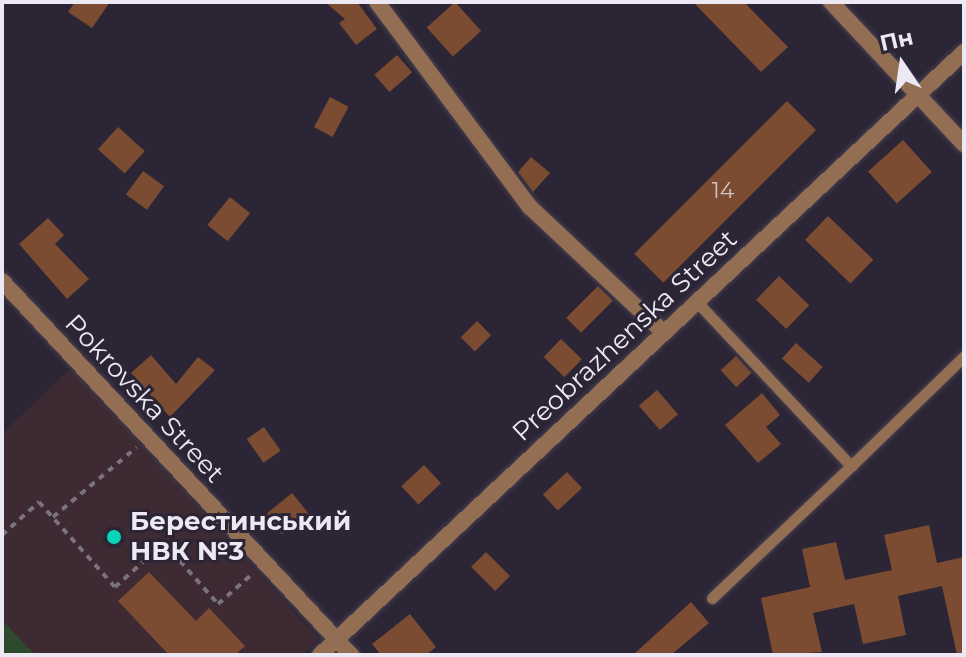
<!DOCTYPE html>
<meta charset="utf-8">
<style>
body{margin:0}
#map{position:relative;width:966px;height:657px;overflow:hidden;background:#2c2535;font-family:Montserrat,sans-serif}
div>[style]{position:absolute}
.education>*{inset:0;background:#3d2a32}
.green>*{inset:0;background:#2e492e}
.building>*{inset:0;background:#7b4c31;transform-origin:0 0}
.path>*{height:4px;margin-top:-2px;transform-origin:0;background:repeating-linear-gradient(90deg,#797381 0 6px,transparent 0 12px)}
.roads{filter:drop-shadow(0 0 2px #474050) drop-shadow(0 0 2px #474050)}
.service>*{height:11px;margin:-5.5px;padding:0 5.5px;transform-origin:5.5px;border-radius:5.5px;background:#936e53}
.minor>*{height:16px;margin:-8px;padding:0 8px;transform-origin:8px;border-radius:8px;background:#936e53}
.dots>*{width:22px;height:22px;translate:-50% -50%;box-sizing:border-box;border:4px solid #2c2535;border-radius:50%}
span{translate:-50% -50%;white-space:nowrap;text-align:center;line-height:1.15;-webkit-text-stroke:6px #2c2535;paint-order:stroke}
.number-label{font-size:22px;color:#d0c2c3}
.number-label span{-webkit-text-stroke-width:0}
.street-label{font-size:26px;color:#ede9f4}
.poi-label{font-size:26px;color:#ede9f4;font-weight:700}
.left{translate:0 -50%;text-align:left}
.frame{position:absolute;inset:0;border:4px solid #ede9f4;pointer-events:none}
.north{position:absolute;left:862px;top:24px;width:80px;height:80px;-webkit-text-stroke:6px #2c2535;paint-order:stroke;rotate:347deg;font-size:22px;font-weight:700;line-height:32px;text-align:center;color:#ede9f4}
.north::after{content:'';display:block;margin:auto;width:28px;height:36px;background:#ede9f4;clip-path:polygon(50% 0,100% 100%,50% 72%,0 100%)}
</style>
<div id="map">
<div class="education">
<div style="clip-path:polygon(71px 368px,319px 639px,302px 655px,2px 655px,2px 434px)"></div>
</div>
<div class="green">
<div style="clip-path:polygon(2px 621px,3px 621px,35px 655px,2px 655px)"></div>
</div>
<div class="building">
<div style="clip-path:polygon(75px 2px,110px 2px,92px 28px,68px 12px)"></div>
<div style="clip-path:polygon(325px 2px,357px 2px,377px 29px,356px 45px,339px 23px,345px 19px)"></div>
<div style="left:455px;top:2px;width:39px;height:38px;rotate:48deg"></div>
<div style="clip-path:polygon(693px 2px,744px 2px,788px 47px,761px 72px)"></div>
<div style="left:397px;top:55px;width:23px;height:30px;rotate:49deg"></div>
<div style="left:330px;top:97px;width:21px;height:34px;rotate:28deg"></div>
<div style="left:787px;top:101px;width:41px;height:216px;rotate:45deg"></div>
<div style="left:118px;top:127px;width:36px;height:30px;rotate:42deg"></div>
<div style="left:903px;top:140px;width:43px;height:47px;rotate:48deg"></div>
<div style="clip-path:polygon(531px 157px,550px 173px,533px 192px,518px 172px)"></div>
<div style="left:143px;top:171px;width:26px;height:29px;rotate:36deg"></div>
<div style="left:230px;top:197px;width:26px;height:36px;rotate:39deg"></div>
<div style="left:828px;top:216px;width:63px;height:33px;rotate:44deg"></div>
<div style="clip-path:polygon(48px 218px,64px 235px,55px 244px,89px 279px,67px 299px,19px 244px)"></div>
<div style="left:779px;top:276px;width:42px;height:33px;rotate:44deg"></div>
<div style="left:598px;top:286px;width:21px;height:45px;rotate:45deg"></div>
<div style="left:477px;top:321px;width:20px;height:23px;rotate:45deg"></div>
<div style="left:561px;top:339px;width:29px;height:25px;rotate:44deg"></div>
<div style="left:796px;top:343px;width:36px;height:21px;rotate:42deg"></div>
<div style="clip-path:polygon(151px 355px,176px 384px,198px 357px,215px 370px,170px 417px,131px 373px)"></div>
<div style="left:736px;top:356px;width:23px;height:21px;rotate:47deg"></div>
<div style="left:657px;top:390px;width:32px;height:24px;rotate:49deg"></div>
<div style="clip-path:polygon(762px 393px,780px 415px,766px 427px,781px 444px,758px 463px,725px 425px)"></div>
<div style="left:264px;top:427px;width:29px;height:21px;rotate:55deg"></div>
<div style="left:424px;top:465px;width:25px;height:31px;rotate:47deg"></div>
<div style="left:567px;top:472px;width:22px;height:33px;rotate:47deg"></div>
<div style="left:292px;top:493px;width:26px;height:34px;rotate:51deg"></div>
<div style="clip-path:polygon(929px 525px,937px 563px,964px 557px,964px 654px,957px 655px,942px 586px,898px 596px,906px 635px,863px 644px,854px 604px,813px 613px,822px 652px,773px 655px,761px 598px,810px 587px,802px 549px,836px 542px,845px 580px,892px 570px,884px 535px)"></div>
<div style="left:486px;top:552px;width:34px;height:21px;rotate:45deg"></div>
<div style="clip-path:polygon(149px 572px,196px 621px,209px 608px,245px 646px,235px 655px,169px 655px,118px 601px)"></div>
<div style="clip-path:polygon(691px 602px,709px 623px,671px 655px,633px 655px)"></div>
<div style="clip-path:polygon(410px 614px,436px 647px,426px 655px,381px 655px,372px 644px)"></div>
</div>
<div class="path">
<div style="left:53px;top:517px;width:109px;rotate:-39.8deg"></div>
<div style="left:2px;top:535px;width:50px;rotate:-41.7deg"></div>
<div style="left:39px;top:502px;width:114px;rotate:48.2deg"></div>
<div style="left:115px;top:587px;width:66px;rotate:-41.9deg"></div>
<div style="left:164px;top:543px;width:81px;rotate:48.5deg"></div>
<div style="left:218px;top:604px;width:44px;rotate:-41.3deg"></div>
</div>
<div class="roads">
<div class="service">
<div style="left:697px;top:302px;width:225px;rotate:46.8deg"></div>
<div style="left:851px;top:466px;width:158px;rotate:-44.2deg"></div>
<div style="left:712px;top:598px;width:192px;rotate:-43.5deg"></div>
</div>
<div class="minor">
<div style="left:377px;top:2px;width:256px;rotate:53.3deg"></div>
<div style="left:530px;top:207px;width:183px;rotate:43.2deg"></div>
<div style="left:831px;top:2px;width:195px;rotate:46.9deg"></div>
<div style="left:2px;top:281px;width:512px;rotate:46.98deg"></div>
<div style="left:320px;top:655px;width:882px;rotate:-43.12deg"></div>
</div>
</div>
<div class="dots">
<div style="left:114px;top:537px;background:#03d5b6"></div>
</div>
<div class="number-label">
<span style="left:723px;top:191px">14</span>
</div>
<div class="street-label">
<span style="left:625px;top:336px;rotate:-43deg">Preobrazhenska Street</span>
<span style="left:144px;top:399px;rotate:47deg">Pokrovska Street</span>
</div>
<div class="poi-label">
<span class="left" style="left:130px;top:537px">Берестинський<br>НВК №3</span>
</div>
<div class="frame"></div>
<div class="north">Пн</div>
</div>
